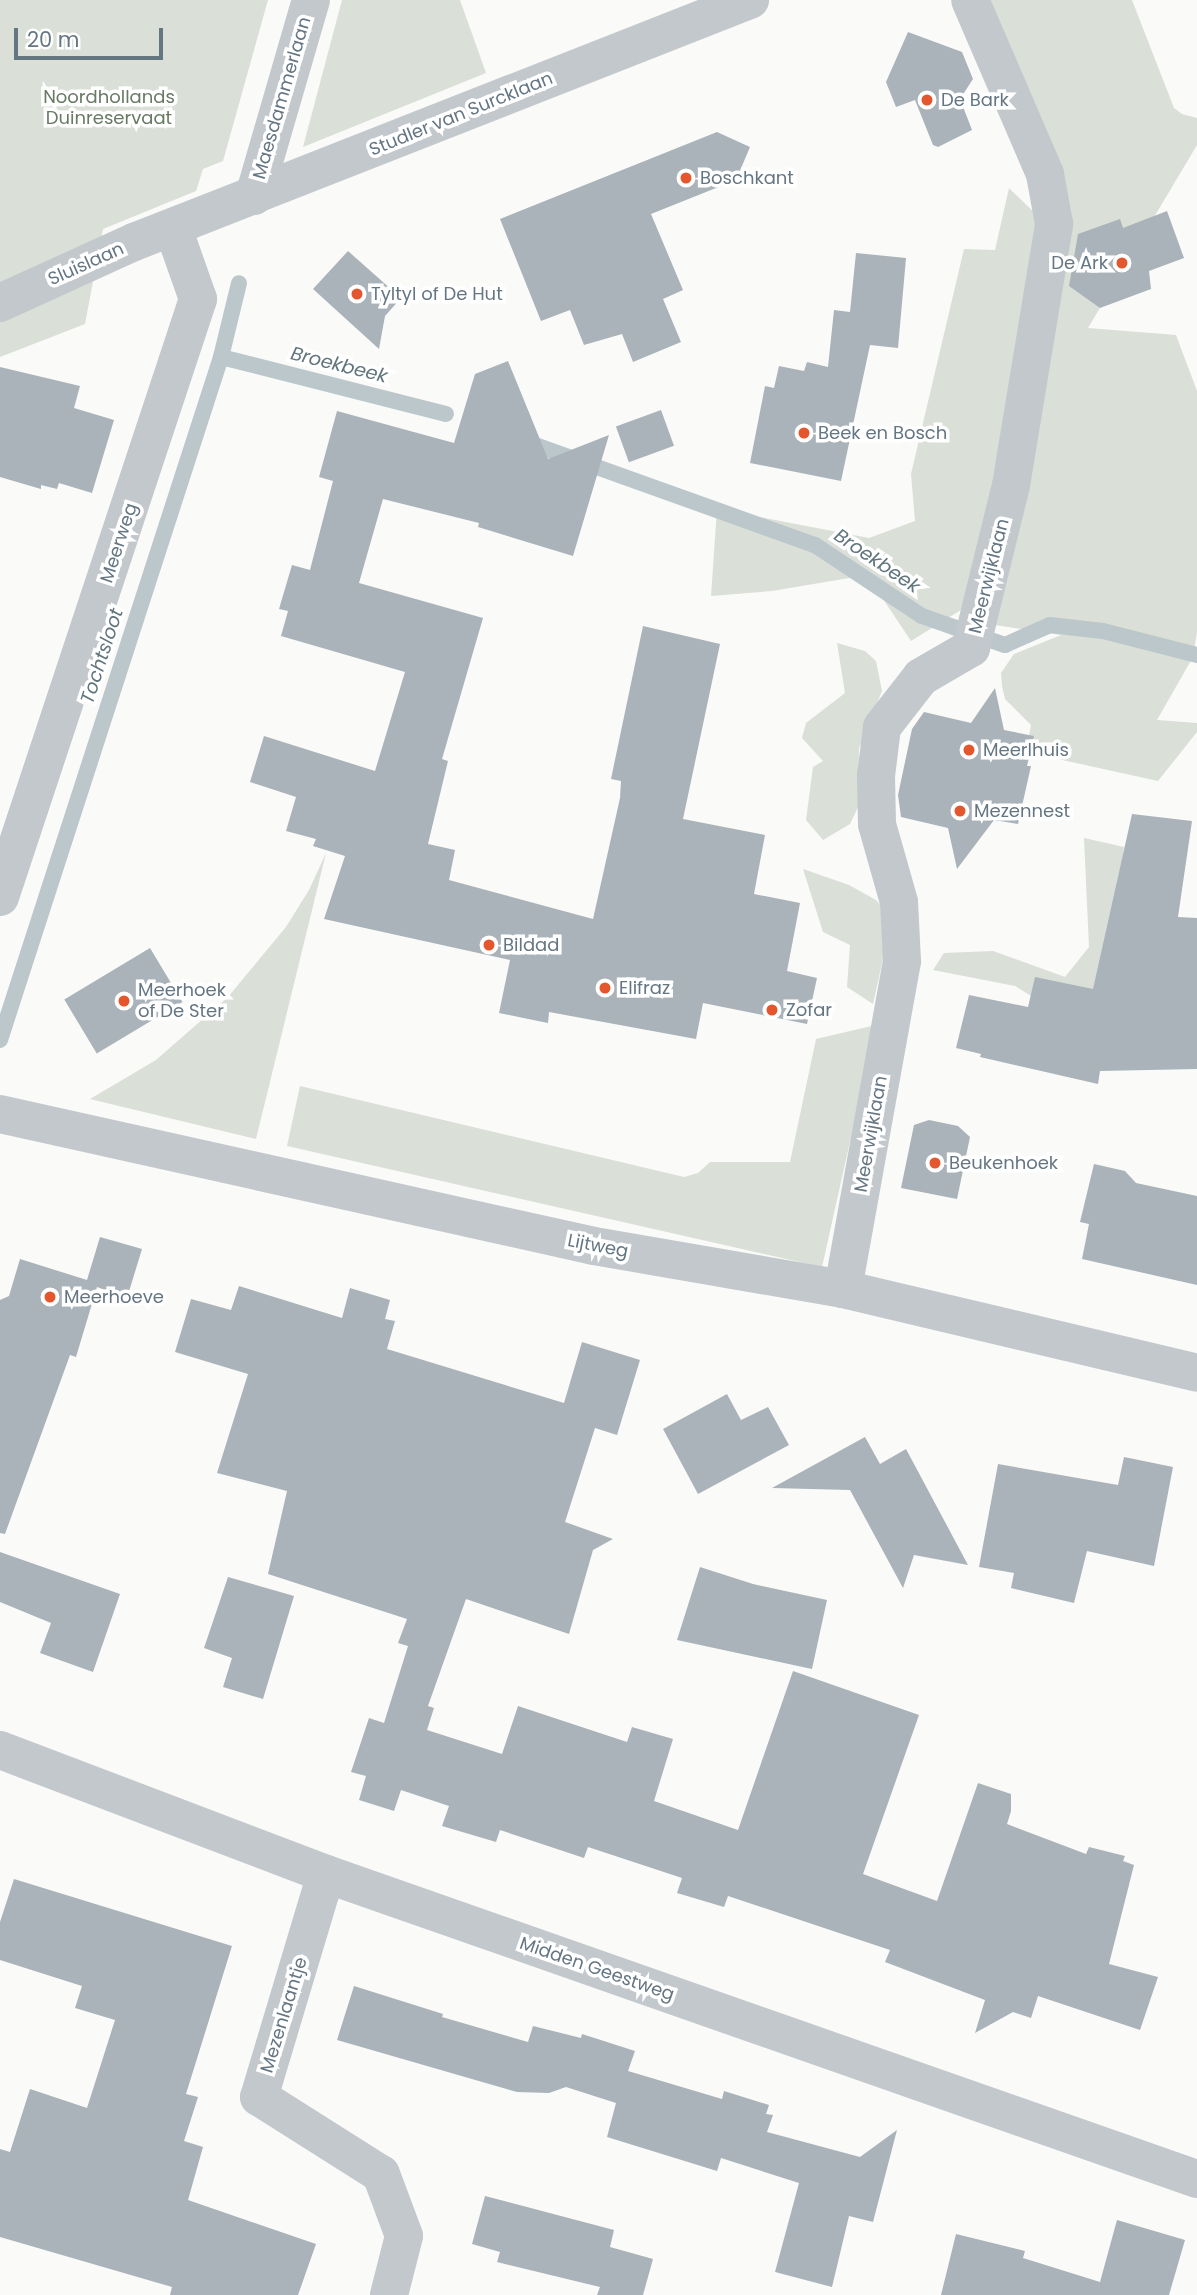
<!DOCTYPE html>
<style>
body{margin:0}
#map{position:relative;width:1197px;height:2295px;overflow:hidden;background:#fafaf8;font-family:Poppins,sans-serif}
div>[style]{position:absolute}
.green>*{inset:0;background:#dadfd7}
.stream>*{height:16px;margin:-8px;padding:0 8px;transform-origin:8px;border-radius:8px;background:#bbc7cb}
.building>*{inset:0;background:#aab3b9;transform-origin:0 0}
.minor>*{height:38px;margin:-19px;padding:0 19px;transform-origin:19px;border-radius:19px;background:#c3c8cc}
.dots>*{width:19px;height:19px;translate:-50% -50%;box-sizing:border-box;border:4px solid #fff;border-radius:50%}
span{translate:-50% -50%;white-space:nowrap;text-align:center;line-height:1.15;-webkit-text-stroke:7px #fff;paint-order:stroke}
.park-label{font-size:18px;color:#687a64}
.street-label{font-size:18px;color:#657683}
.poi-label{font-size:18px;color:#657683}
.left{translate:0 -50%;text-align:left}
.right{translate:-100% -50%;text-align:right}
.water-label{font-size:19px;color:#60757c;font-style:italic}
.scale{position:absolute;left:14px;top:28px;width:149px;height:32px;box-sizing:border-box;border:4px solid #657683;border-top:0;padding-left:9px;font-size:21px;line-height:24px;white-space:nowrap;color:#657683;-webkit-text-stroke:5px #fff;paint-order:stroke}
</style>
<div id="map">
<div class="green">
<div style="clip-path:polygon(0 0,268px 0,223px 161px,203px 169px,196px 191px,103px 229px,85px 324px,0 357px)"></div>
<div style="clip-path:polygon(342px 0,460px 0,486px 73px,303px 147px)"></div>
<div style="clip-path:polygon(987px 0,1132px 0,1174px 108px,1182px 114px,1197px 118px,1197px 145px,1088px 328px,1176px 335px,1197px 391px,1197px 632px,1193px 657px,1157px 720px,1197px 723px,1197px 732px,1158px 781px,1026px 752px,1031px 725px,1005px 699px,1002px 686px,1001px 673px,1014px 654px,1061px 635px,988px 624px,1064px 224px)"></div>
<div style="clip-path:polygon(1009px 188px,1042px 220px,969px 605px,911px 641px,867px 575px,772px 591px,711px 596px,717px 509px,869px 538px,915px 521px,911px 474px,964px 249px,995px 250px)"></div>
<div style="clip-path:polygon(837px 643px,865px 651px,876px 661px,882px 691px,859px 748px,858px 807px,850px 824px,823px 840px,806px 820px,813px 767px,823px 761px,802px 738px,806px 723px,845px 693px)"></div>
<div style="clip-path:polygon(1084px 838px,1124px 847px,1106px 1013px,1036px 999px,1015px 986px,933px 970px,944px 953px,993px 951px,1065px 977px,1089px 947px)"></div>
<div style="clip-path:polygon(326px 853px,256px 1139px,90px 1099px,156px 1060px,228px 997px,286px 927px,309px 890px)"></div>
<div style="clip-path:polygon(803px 869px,849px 885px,876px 900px,892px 918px,873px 1004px,847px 987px,850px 945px,823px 932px)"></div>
<div style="clip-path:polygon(876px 1025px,822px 1267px,287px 1146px,300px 1086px,684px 1177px,698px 1173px,710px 1162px,790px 1162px,816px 1039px)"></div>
</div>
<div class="stream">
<div style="left:221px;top:357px;width:232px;rotate:14.2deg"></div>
<div style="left:538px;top:446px;width:294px;rotate:19.7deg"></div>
<div style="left:815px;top:545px;width:128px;rotate:33.6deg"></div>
<div style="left:922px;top:616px;width:88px;rotate:19.3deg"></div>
<div style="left:1005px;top:645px;width:49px;rotate:-24deg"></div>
<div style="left:1050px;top:625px;width:53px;rotate:6.5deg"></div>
<div style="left:1103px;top:631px;width:97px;rotate:14.3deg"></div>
<div style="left:0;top:1040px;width:718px;rotate:-72.07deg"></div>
<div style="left:221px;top:357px;width:76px;rotate:-76.3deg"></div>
</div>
<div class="building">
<div style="clip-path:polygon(908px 32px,962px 52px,973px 79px,960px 99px,972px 130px,938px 147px,933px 145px,915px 100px,896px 107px,886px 82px)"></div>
<div style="clip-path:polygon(717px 132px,750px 147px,736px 180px,651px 214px,683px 290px,663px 299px,681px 342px,633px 362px,622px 334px,584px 345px,570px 310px,541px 321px,500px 219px)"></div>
<div style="clip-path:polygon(1167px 211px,1184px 258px,1149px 271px,1151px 289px,1100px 308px,1069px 286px,1078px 234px,1120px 219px,1123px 228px)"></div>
<div style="clip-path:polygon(348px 251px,401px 298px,385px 316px,379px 349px,313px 289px)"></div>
<div style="clip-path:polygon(856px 253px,906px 258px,898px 348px,870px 345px,841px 481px,750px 463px,765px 386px,774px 388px,779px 366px,804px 371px,807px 362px,828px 367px,834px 310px,850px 312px)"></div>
<div style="clip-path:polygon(508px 361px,548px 459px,609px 435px,573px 556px,478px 527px,479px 523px,383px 499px,359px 583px,483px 618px,442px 759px,448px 761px,428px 844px,455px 850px,449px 880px,593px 919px,620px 798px,621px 781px,611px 779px,643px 626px,720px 644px,683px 819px,765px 835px,754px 894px,800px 903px,787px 971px,817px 978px,807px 1024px,703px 1003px,696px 1039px,549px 1012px,548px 1023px,499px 1013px,510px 960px,324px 919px,345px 856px,313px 846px,316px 839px,286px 831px,296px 797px,250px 782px,264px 736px,375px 771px,405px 672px,281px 636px,288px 611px,279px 609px,292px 565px,310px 570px,333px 481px,319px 477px,337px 411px,454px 443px,475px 374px)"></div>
<div style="clip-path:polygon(0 367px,80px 386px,74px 408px,114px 420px,92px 493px,59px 483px,57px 489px,41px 485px,41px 489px,0 477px)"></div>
<div style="left:661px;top:410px;width:38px;height:48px;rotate:70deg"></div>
<div style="clip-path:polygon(995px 688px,1004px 730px,1034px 736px,1027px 766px,1031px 766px,1018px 824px,994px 820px,957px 869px,948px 828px,901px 817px,898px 795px,912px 729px,924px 712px,971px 723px)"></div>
<div style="clip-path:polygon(1132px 814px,1192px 821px,1178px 917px,1197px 918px,1197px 1069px,1100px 1071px,1098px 1084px,980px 1057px,981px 1054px,956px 1048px,969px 995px,1028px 1007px,1035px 977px,1093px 989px)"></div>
<div style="left:150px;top:948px;width:63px;height:100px;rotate:59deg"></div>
<div style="clip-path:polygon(929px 1120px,958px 1126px,970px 1137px,957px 1199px,901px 1188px,914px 1125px)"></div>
<div style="clip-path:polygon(1094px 1164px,1125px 1171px,1136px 1183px,1197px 1196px,1197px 1285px,1082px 1259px,1089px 1224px,1080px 1222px)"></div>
<div style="clip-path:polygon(100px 1237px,142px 1249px,127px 1298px,97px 1287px,76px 1357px,70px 1355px,5px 1534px,0 1533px,0 1300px,9px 1296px,20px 1259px,87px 1280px)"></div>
<div style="clip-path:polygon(239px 1286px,342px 1318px,350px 1288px,390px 1300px,385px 1319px,395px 1321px,387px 1349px,564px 1403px,582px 1342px,640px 1360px,617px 1435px,595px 1428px,565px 1522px,613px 1539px,593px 1550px,569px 1634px,466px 1599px,428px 1706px,434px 1708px,427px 1730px,502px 1754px,518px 1706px,627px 1742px,632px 1727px,673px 1739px,654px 1801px,738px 1830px,793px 1671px,919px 1715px,863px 1874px,937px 1901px,978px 1783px,1011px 1794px,1011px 1811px,1007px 1824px,1086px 1854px,1089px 1847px,1125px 1856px,1123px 1861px,1134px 1865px,1109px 1964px,1158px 1977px,1140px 2030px,1038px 1996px,1031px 2018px,1013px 2012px,975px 2033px,985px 2000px,885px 1962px,890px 1950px,728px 1896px,724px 1907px,677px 1893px,682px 1878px,588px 1847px,584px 1858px,500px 1830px,496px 1842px,442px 1826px,449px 1806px,401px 1790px,394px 1811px,359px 1800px,366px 1776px,351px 1772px,369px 1718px,384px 1723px,408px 1646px,398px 1643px,407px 1619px,268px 1574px,287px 1491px,217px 1473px,248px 1374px,175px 1352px,191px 1299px,231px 1310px)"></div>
<div style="clip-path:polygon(727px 1394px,741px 1420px,768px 1407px,789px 1445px,698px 1494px,663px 1429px)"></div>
<div style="clip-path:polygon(865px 1437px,880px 1464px,906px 1449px,968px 1565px,914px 1555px,903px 1588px,850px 1490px,772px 1488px)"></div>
<div style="clip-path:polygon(1124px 1457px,1173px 1467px,1154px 1566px,1087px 1551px,1074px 1603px,1011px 1588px,1014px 1573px,979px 1567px,998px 1464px,1118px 1485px)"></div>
<div style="clip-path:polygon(0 1552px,120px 1594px,93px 1672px,40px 1653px,51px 1623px,0 1602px)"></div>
<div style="clip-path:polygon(700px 1567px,753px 1584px,827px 1600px,812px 1669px,677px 1640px)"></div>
<div style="clip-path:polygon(228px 1577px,294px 1596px,263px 1699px,223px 1687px,232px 1658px,204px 1648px)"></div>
<div style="clip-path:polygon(14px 1879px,232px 1946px,186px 2094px,198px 2097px,184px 2141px,203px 2147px,188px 2200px,316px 2244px,298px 2295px,170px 2295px,172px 2287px,0 2237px,0 2149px,10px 2152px,30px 2089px,87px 2108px,115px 2020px,75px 2008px,82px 1986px,0 1960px,0 1922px)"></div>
<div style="clip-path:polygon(354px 1986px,443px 2014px,442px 2017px,528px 2042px,533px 2026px,581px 2038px,582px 2034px,635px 2051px,628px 2071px,722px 2099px,724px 2091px,769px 2105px,766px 2114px,773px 2115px,767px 2132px,860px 2157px,897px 2130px,873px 2222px,849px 2216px,832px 2287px,775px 2272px,799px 2183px,721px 2158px,717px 2171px,607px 2137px,616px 2103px,566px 2087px,549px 2093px,517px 2092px,337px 2040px)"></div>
<div style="clip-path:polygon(485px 2196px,614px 2230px,610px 2247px,653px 2259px,643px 2295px,597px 2295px,600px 2287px,497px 2262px,500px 2252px,472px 2244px)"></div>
<div style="clip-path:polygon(1117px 2220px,1185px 2240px,1169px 2295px,941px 2295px,956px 2234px,1025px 2251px,1023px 2258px,1100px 2282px)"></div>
</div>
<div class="minor">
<div style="left:254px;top:196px;width:204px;rotate:-73.8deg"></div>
<div style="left:0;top:303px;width:147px;rotate:-24.5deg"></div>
<div style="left:134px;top:242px;width:662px;rotate:-21.45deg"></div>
<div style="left:0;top:897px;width:630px;rotate:-71.68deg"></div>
<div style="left:198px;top:299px;width:75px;rotate:-109.4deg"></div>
<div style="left:0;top:1114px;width:608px;rotate:12.53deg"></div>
<div style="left:594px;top:1246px;width:253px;rotate:9.8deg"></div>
<div style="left:843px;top:1289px;width:364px;rotate:13.3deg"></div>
<div style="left:843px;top:1289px;width:333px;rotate:-79.8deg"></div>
<div style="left:902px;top:961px;width:59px;rotate:-92.9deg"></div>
<div style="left:899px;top:902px;width:81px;rotate:-105.8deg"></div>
<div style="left:877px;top:824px;width:48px;rotate:-91.2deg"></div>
<div style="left:876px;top:776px;width:49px;rotate:-83deg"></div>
<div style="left:882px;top:727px;width:63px;rotate:-52deg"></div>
<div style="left:921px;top:677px;width:58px;rotate:-30.1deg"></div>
<div style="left:971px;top:648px;width:168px;rotate:-76.2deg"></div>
<div style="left:1011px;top:485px;width:265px;rotate:-80.6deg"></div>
<div style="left:1054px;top:224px;width:51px;rotate:-100.2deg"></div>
<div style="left:1045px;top:174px;width:189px;rotate:-113.3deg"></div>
<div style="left:0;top:1750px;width:349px;rotate:20.8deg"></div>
<div style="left:326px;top:1874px;width:923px;rotate:19.3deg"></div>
<div style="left:326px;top:1874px;width:233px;rotate:106.7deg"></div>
<div style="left:259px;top:2097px;width:144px;rotate:32.3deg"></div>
<div style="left:381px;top:2174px;width:66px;rotate:69.6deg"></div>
<div style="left:404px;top:2236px;width:61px;rotate:104.3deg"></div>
</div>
<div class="dots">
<div style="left:927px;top:100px;background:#e4572e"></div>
<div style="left:686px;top:178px;background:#e4572e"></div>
<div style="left:1122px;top:263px;background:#e4572e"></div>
<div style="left:357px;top:294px;background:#e4572e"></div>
<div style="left:804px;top:433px;background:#e4572e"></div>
<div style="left:969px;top:750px;background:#e4572e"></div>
<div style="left:960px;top:811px;background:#e4572e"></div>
<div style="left:489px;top:945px;background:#e4572e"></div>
<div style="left:605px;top:988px;background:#e4572e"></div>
<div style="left:124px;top:1001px;background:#e4572e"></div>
<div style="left:772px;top:1010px;background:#e4572e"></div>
<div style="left:935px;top:1163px;background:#e4572e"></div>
<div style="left:50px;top:1297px;background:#e4572e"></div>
</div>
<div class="park-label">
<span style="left:109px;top:108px">Noordhollands<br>Duinreservaat</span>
</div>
<div class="street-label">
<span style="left:282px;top:98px;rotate:-74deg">Maesdammerlaan</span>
<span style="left:461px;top:114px;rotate:-22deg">Studler van Surcklaan</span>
<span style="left:86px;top:264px;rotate:-24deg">Sluislaan</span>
<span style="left:119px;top:543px;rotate:-72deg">Meerweg</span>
<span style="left:989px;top:576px;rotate:-76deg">Meerwijklaan</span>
<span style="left:871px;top:1134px;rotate:-80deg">Meerwijklaan</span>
<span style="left:598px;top:1246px;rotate:11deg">Lijtweg</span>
<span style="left:597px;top:1969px;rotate:19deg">Midden Geestweg</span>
<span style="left:284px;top:2015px;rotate:-73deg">Mezenlaantje</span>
</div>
<div class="poi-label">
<span class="left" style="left:941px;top:100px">De Bark</span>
<span class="left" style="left:700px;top:178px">Boschkant</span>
<span class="right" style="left:1108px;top:263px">De Ark</span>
<span class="left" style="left:371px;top:294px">Tyltyl of De Hut</span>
<span class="left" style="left:818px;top:433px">Beek en Bosch</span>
<span class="left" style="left:983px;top:750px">Meerlhuis</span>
<span class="left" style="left:974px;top:811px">Mezennest</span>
<span class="left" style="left:503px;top:945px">Bildad</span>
<span class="left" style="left:619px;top:988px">Elifraz</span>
<span class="left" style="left:138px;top:1001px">Meerhoek<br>of De Ster</span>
<span class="left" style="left:786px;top:1010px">Zofar</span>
<span class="left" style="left:949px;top:1163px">Beukenhoek</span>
<span class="left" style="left:64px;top:1297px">Meerhoeve</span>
</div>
<div class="water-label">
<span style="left:339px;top:365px;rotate:14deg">Broekbeek</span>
<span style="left:877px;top:561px;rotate:34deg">Broekbeek</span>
<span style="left:102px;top:656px;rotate:-72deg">Tochtsloot</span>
</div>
<div class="scale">20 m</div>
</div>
